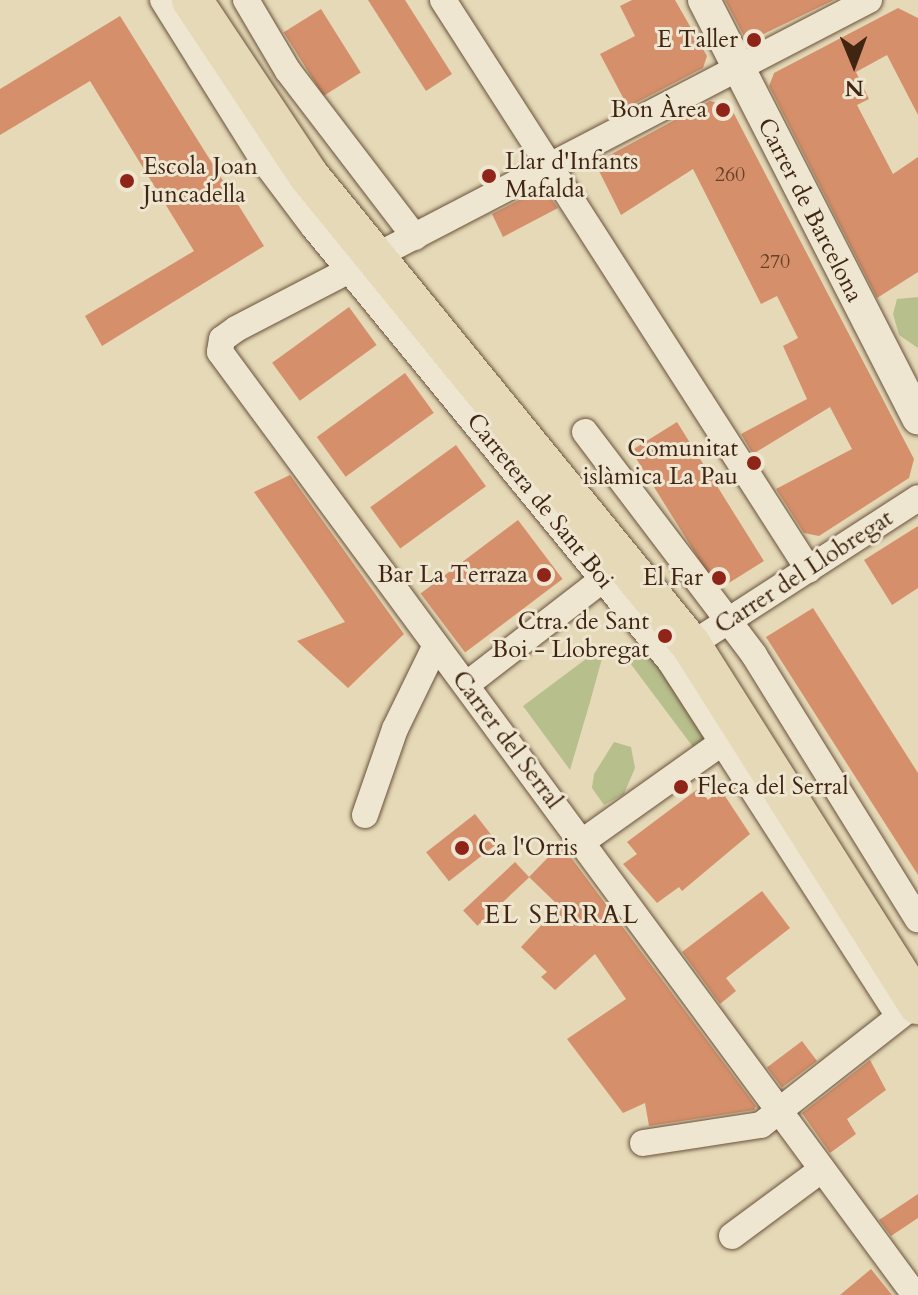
<!DOCTYPE html>
<meta charset="utf-8">
<style>
body{margin:0}
#map{position:relative;width:918px;height:1295px;overflow:hidden;background:#e5d9b7;font-family:Cardo,serif}
div>[style]{position:absolute}
.green>*{inset:0;background:#b7bf8d}
.building>*{inset:0;background:#d5906b;transform-origin:0 0}
.roads{filter:drop-shadow(0 0 2px #6a523c) drop-shadow(0 0 2px #6a523c)}
.minor>*{height:26px;margin:-13px;padding:0 13px;transform-origin:13px;border-radius:13px;background:#eee6d0}
.tertiary>*{height:32px;margin:-16px;padding:0 16px;transform-origin:16px;border-radius:16px;background:#eee6d0}
.primary>*{height:40px;margin:-20px;padding:0 20px;transform-origin:20px;border-radius:20px;background:#e5d9b7}
.dots>*{width:22px;height:22px;translate:-50% -50%;box-sizing:border-box;border:4px solid #eee6d0;border-radius:50%}
span{translate:-50% -50%;white-space:nowrap;text-align:center;line-height:1.15;-webkit-text-stroke:6px #eee6d0;paint-order:stroke}
.number-label{font-size:20px;color:#664029}
.number-label span{-webkit-text-stroke-width:0}
.poi-label{font-size:24px;color:#412513}
.right{translate:-100% -50%;text-align:right}
.left{translate:0 -50%;text-align:left}
.street-label{font-size:24px;color:#412513}
.neighbourhood-label{font-size:26px;color:#412513;letter-spacing:2px}
.north{position:absolute;left:814px;top:24px;width:80px;height:80px;-webkit-text-stroke:6px #eee6d0;paint-order:stroke;rotate:179deg;font-size:22px;font-weight:700;line-height:32px;text-align:center;color:#412513}
.north::after{content:'';display:block;margin:auto;width:28px;height:36px;background:#412513;clip-path:polygon(50% 0,100% 100%,50% 72%,0 100%)}
</style>
<div id="map">
<div class="green">
<div style="clip-path:polygon(918px 297px,918px 348px,899px 335px,893px 314px,897px 299px)"></div>
<div style="clip-path:polygon(639px 641px,700px 726px,704px 737px,696px 751px,630px 663px)"></div>
<div style="clip-path:polygon(606px 644px,590px 702px,570px 770px,523px 706px)"></div>
<div style="clip-path:polygon(614px 742px,631px 747px,635px 768px,624px 794px,604px 805px,592px 788px,594px 774px)"></div>
</div>
<div class="building">
<div style="clip-path:polygon(368px 0,405px 0,452px 74px,426px 91px)"></div>
<div style="clip-path:polygon(632px 0,675px 0,707px 56px,703px 68px,628px 107px,600px 54px,635px 36px,620px 6px)"></div>
<div style="clip-path:polygon(725px 0,834px 0,747px 42px)"></div>
<div style="clip-path:polygon(898px 8px,918px 18px,918px 115px,887px 55px,856px 72px,869px 99px,857px 105px,893px 174px,918px 157px,918px 272px,877px 298px,769px 86px,774px 73px)"></div>
<div style="left:321px;top:9px;width:75px;height:44px;rotate:58deg"></div>
<div style="clip-path:polygon(120px 16px,264px 246px,102px 346px,85px 316px,194px 251px,90px 81px,0 135px,0 89px)"></div>
<div style="clip-path:polygon(710px 101px,730px 106px,914px 459px,909px 478px,819px 536px,804px 533px,776px 489px,852px 449px,830px 407px,753px 454px,741px 434px,807px 399px,783px 346px,798px 338px,777px 296px,761px 304px,693px 169px,621px 215px,595px 163px)"></div>
<div style="clip-path:polygon(535px 192px,550px 197px,558px 208px,503px 237px,492px 214px)"></div>
<div style="left:349px;top:307px;width:47px;height:95px;rotate:54deg"></div>
<div style="left:405px;top:373px;width:49px;height:109px;rotate:54deg"></div>
<div style="left:677px;top:422px;width:164px;height:54px;rotate:58deg"></div>
<div style="left:456px;top:445px;width:51px;height:106px;rotate:54deg"></div>
<div style="clip-path:polygon(290px 475px,404px 634px,348px 688px,297px 641px,345px 622px,254px 492px)"></div>
<div style="left:518px;top:520px;width:74px;height:122px;rotate:53deg"></div>
<div style="clip-path:polygon(918px 526px,918px 588px,892px 605px,864px 560px)"></div>
<div style="clip-path:polygon(813px 608px,918px 773px,918px 875px,766px 637px)"></div>
<div style="clip-path:polygon(699px 788px,708px 800px,721px 790px,750px 834px,682px 891px,679px 887px,657px 903px,623px 864px,637px 854px,627px 842px)"></div>
<div style="left:475px;top:814px;width:37px;height:62px;rotate:52deg"></div>
<div style="clip-path:polygon(561px 844px,756px 1106px,754px 1110px,649px 1126px,645px 1103px,623px 1113px,567px 1039px,626px 999px,595px 954px,555px 990px,541px 977px,547px 972px,521px 947px,559px 906px,529px 877px)"></div>
<div style="left:515px;top:862px;width:21px;height:71px;rotate:47deg"></div>
<div style="clip-path:polygon(762px 891px,790px 928px,726px 978px,736px 991px,720px 1004px,682px 952px)"></div>
<div style="left:802px;top:1041px;width:25px;height:44px;rotate:53deg"></div>
<div style="clip-path:polygon(870px 1060px,886px 1090px,847px 1119px,856px 1134px,830px 1153px,802px 1113px)"></div>
<div style="clip-path:polygon(918px 1194px,918px 1218px,891px 1236px,879px 1220px)"></div>
<div style="clip-path:polygon(871px 1269px,892px 1295px,840px 1295px)"></div>
</div>
<div class="roads">
<div class="minor">
<div style="left:163px;top:0;width:185px;rotate:58deg"></div>
<div style="left:261px;top:157px;width:86px;rotate:53deg"></div>
<div style="left:313px;top:226px;width:563px;rotate:50.62deg"></div>
<div style="left:670px;top:661px;width:422px;rotate:57.2deg"></div>
<div style="left:246px;top:0;width:82px;rotate:59.4deg"></div>
<div style="left:288px;top:71px;width:209px;rotate:52.6deg"></div>
<div style="left:443px;top:0;width:677px;rotate:57.3deg"></div>
<div style="left:869px;top:0;width:713px;rotate:152.54deg"></div>
<div style="left:236px;top:329px;width:17px;rotate:144deg"></div>
<div style="left:222px;top:339px;width:13px;rotate:99deg"></div>
<div style="left:220px;top:352px;width:1171px;rotate:53.61deg"></div>
<div style="left:585px;top:432px;width:280px;rotate:52.8deg"></div>
<div style="left:754px;top:655px;width:311px;rotate:58.2deg"></div>
<div style="left:691px;top:645px;width:270px;rotate:-32.9deg"></div>
<div style="left:466px;top:685px;width:173px;rotate:-37.7deg"></div>
<div style="left:365px;top:815px;width:91px;rotate:-70.8deg"></div>
<div style="left:395px;top:729px;width:93px;rotate:-64deg"></div>
<div style="left:582px;top:842px;width:174px;rotate:-35.4deg"></div>
<div style="left:643px;top:1143px;width:119px;rotate:-8.7deg"></div>
<div style="left:761px;top:1125px;width:193px;rotate:-38.1deg"></div>
<div style="left:732px;top:1236px;width:109px;rotate:-36.5deg"></div>
</div>
<div class="tertiary">
<div style="left:704px;top:0;width:470px;rotate:62.9deg"></div>
</div>
<div class="primary">
<div style="left:192px;top:0;width:211px;rotate:56.4deg"></div>
<div style="left:309px;top:176px;width:605px;rotate:50.84deg"></div>
<div style="left:691px;top:645px;width:425px;rotate:57.7deg"></div>
</div>
</div>
<div class="dots">
<div style="left:754px;top:40px;background:#8f2418"></div>
<div style="left:723px;top:110px;background:#8f2418"></div>
<div style="left:489px;top:176px;background:#8f2418"></div>
<div style="left:127px;top:181px;background:#8f2418"></div>
<div style="left:754px;top:463px;background:#8f2418"></div>
<div style="left:544px;top:575px;background:#8f2418"></div>
<div style="left:719px;top:578px;background:#8f2418"></div>
<div style="left:665px;top:636px;background:#8f2418"></div>
<div style="left:681px;top:787px;background:#8f2418"></div>
<div style="left:462px;top:848px;background:#8f2418"></div>
</div>
<div class="number-label">
<span style="left:730px;top:174px">260</span>
<span style="left:775px;top:261px">270</span>
</div>
<div class="poi-label">
<span class="right" style="left:738px;top:40px">E Taller</span>
<span class="right" style="left:707px;top:110px">Bon Àrea</span>
<span class="left" style="left:505px;top:176px">Llar d'Infants<br>Mafalda</span>
<span class="left" style="left:143px;top:181px">Escola Joan<br>Juncadella</span>
<span class="right" style="left:738px;top:463px">Comunitat<br>islàmica La Pau</span>
<span class="right" style="left:528px;top:575px">Bar La Terraza</span>
<span class="right" style="left:703px;top:578px">El Far</span>
<span class="right" style="left:649px;top:636px">Ctra. de Sant<br>Boi - Llobregat</span>
<span class="left" style="left:697px;top:787px">Fleca del Serral</span>
<span class="left" style="left:478px;top:848px">Ca l'Orris</span>
</div>
<div class="street-label">
<span style="left:810px;top:210px;rotate:63deg">Carrer de Barcelona</span>
<span style="left:540px;top:501px;rotate:51deg">Carretera de Sant Boi</span>
<span style="left:804px;top:572px;rotate:-33deg">Carrer del Llobregat</span>
<span style="left:507px;top:740px;rotate:53deg">Carrer del Serral</span>
</div>
<div class="neighbourhood-label">
<span style="left:562px;top:915px">EL SERRAL</span>
</div>
<div class="north">N</div>
</div>
